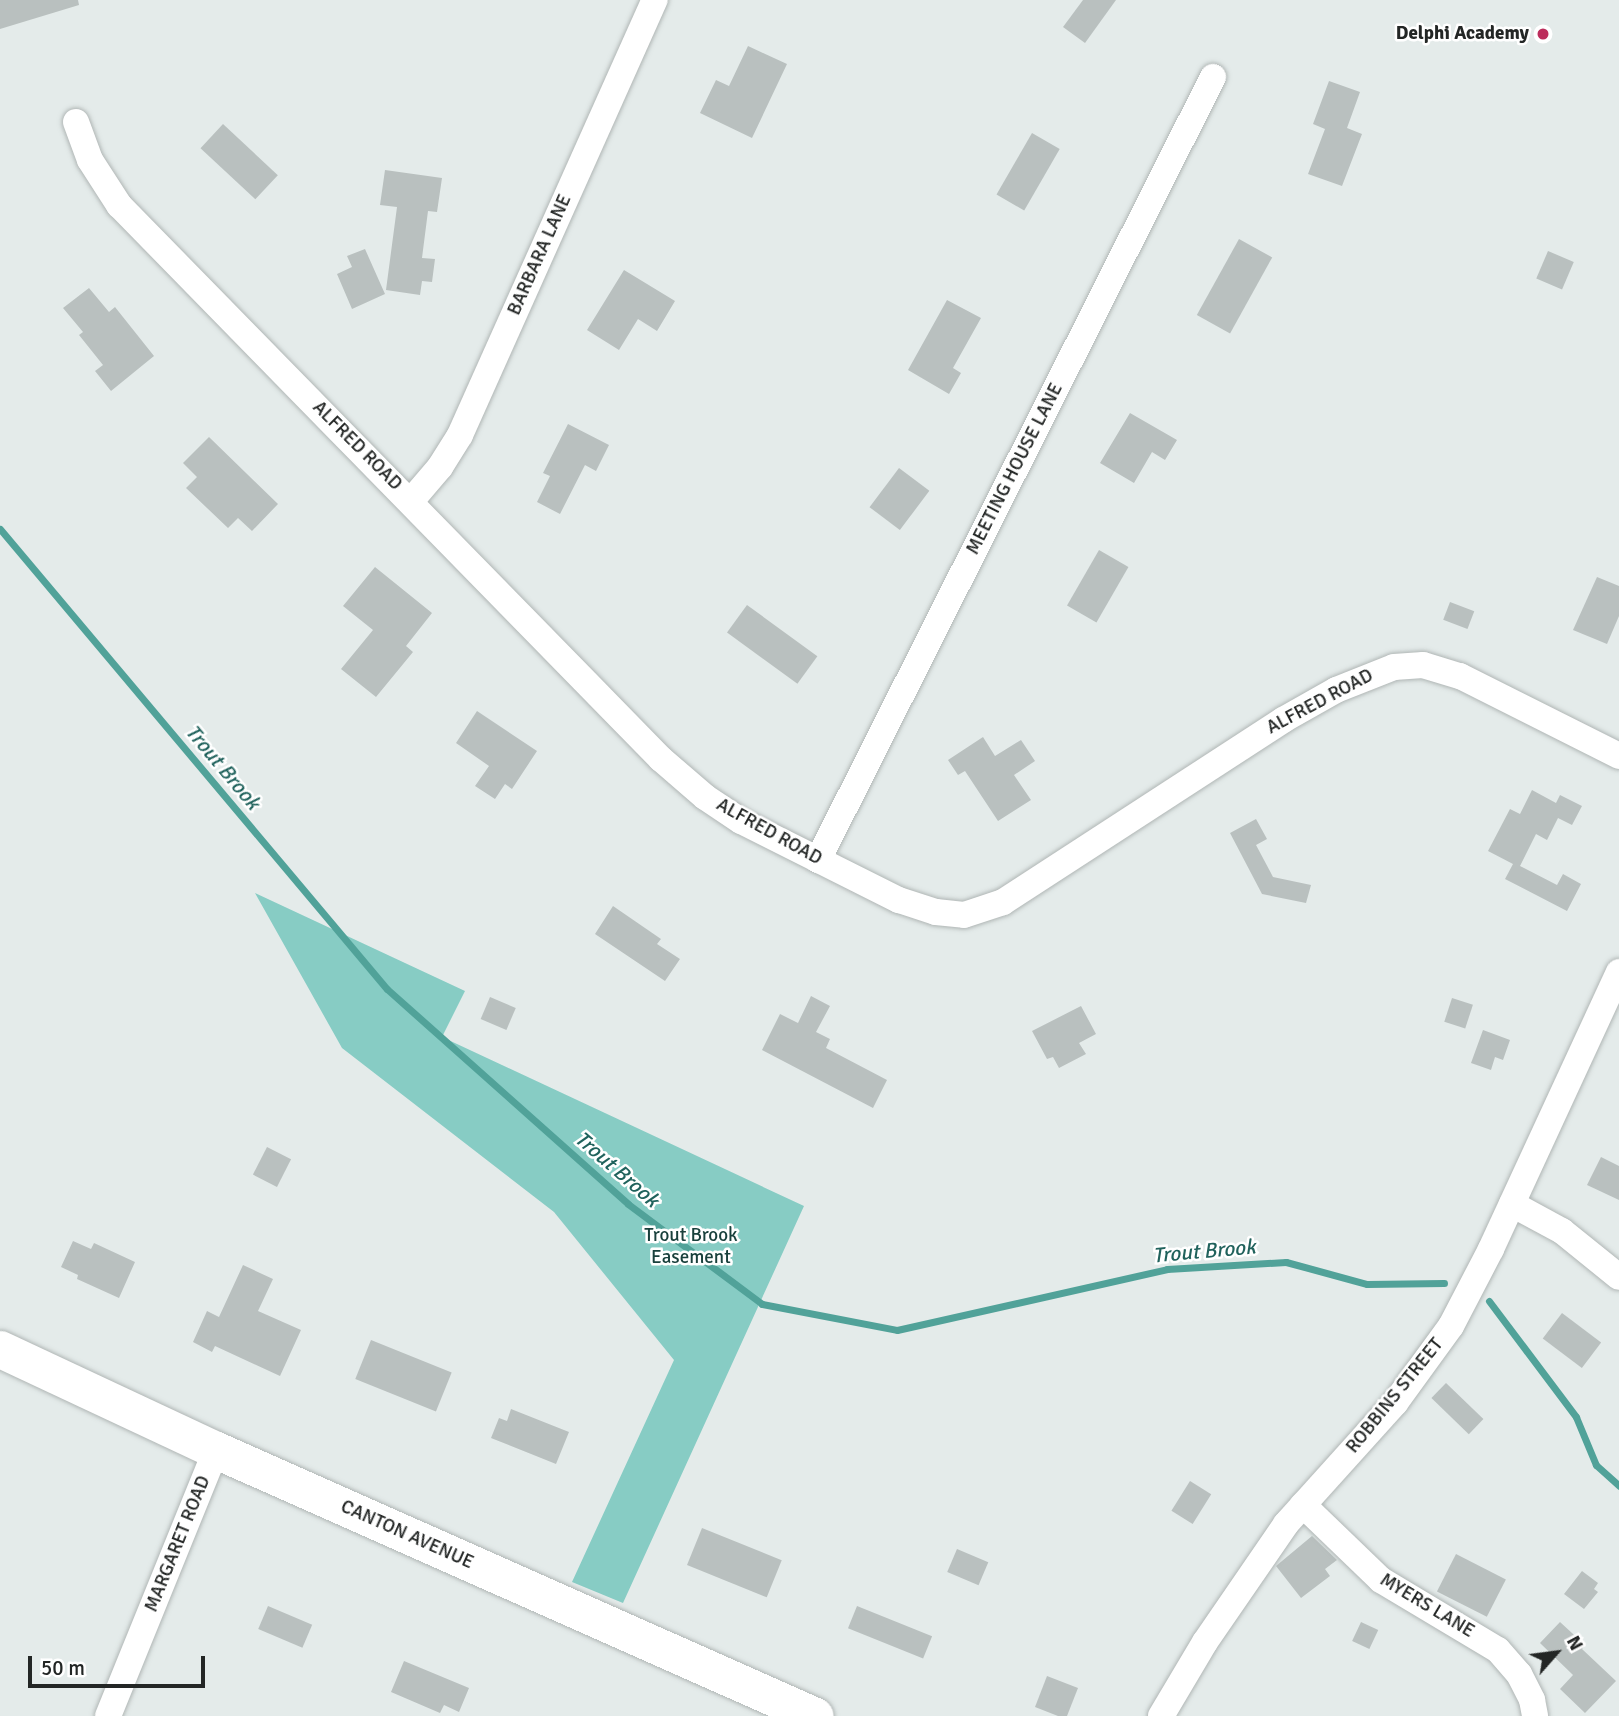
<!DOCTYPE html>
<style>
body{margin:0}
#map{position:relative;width:1619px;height:1716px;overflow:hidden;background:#e4ebea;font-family:Signika,sans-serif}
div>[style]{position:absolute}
.green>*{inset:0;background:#87ccc4}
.stream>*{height:7px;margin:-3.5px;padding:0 3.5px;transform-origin:3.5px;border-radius:3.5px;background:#51a299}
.building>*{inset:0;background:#b9c0bf;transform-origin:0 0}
.roads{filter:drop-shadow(0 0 2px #b0b6b5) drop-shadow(0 0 2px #b0b6b5)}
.minor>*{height:26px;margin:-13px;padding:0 13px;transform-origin:13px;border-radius:13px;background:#fff}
.secondary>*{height:37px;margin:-18.5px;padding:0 18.5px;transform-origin:18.5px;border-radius:18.5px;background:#fff}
.dots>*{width:19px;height:19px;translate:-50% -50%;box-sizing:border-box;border:4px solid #fff;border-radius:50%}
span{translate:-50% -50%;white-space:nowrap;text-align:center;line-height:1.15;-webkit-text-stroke:5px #fff;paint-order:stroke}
.poi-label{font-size:19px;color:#232625;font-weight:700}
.right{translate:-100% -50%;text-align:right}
.street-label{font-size:19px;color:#232625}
.park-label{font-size:19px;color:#19403c}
.water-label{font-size:21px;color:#20625c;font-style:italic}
.north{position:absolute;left:1521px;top:1618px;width:70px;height:70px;-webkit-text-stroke:5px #fff;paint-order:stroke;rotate:62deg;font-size:19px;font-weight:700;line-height:28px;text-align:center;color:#232625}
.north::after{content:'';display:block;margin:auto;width:24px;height:32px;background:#232625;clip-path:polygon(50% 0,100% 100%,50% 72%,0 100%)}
.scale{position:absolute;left:28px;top:1656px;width:177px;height:32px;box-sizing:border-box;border:4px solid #232625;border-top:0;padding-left:9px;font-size:21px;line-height:24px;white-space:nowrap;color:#232625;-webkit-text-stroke:5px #fff;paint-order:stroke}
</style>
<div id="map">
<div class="green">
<div style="clip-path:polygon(255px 893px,465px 991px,442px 1037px,804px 1206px,623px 1603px,572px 1582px,674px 1360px,554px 1212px,342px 1048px)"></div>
</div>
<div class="stream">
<div style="left:0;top:529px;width:601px;rotate:49.93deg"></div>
<div style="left:387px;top:989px;width:323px;rotate:41.7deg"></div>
<div style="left:628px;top:1204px;width:167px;rotate:36.7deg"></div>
<div style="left:762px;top:1304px;width:137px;rotate:10.9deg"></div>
<div style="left:897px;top:1330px;width:277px;rotate:-12.7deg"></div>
<div style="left:1167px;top:1269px;width:119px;rotate:-3.4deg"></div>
<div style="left:1286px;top:1262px;width:84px;rotate:15.2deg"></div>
<div style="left:1367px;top:1284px;width:77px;rotate:-0.7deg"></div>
<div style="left:1489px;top:1301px;width:145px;rotate:53.1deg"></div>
<div style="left:1576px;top:1417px;width:52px;rotate:67.4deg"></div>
<div style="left:1596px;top:1465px;width:31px;rotate:42deg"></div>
</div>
<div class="building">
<div style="clip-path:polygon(0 0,78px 0,79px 5px,0 29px)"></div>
<div style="clip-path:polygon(1083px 0,1116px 0,1085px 43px,1063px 27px)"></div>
<div style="clip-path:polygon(748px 46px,787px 64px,752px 138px,700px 113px,716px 80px,729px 86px)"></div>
<div style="clip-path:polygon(1329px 81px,1360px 92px,1347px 128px,1362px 134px,1342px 186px,1308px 174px,1325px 129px,1313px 124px)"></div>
<div style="left:223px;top:124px;width:75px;height:33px;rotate:43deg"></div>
<div style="left:1032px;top:133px;width:32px;height:71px;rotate:30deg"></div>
<div style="clip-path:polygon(385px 170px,442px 178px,437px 212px,428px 211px,422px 258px,435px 259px,432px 282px,422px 281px,420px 295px,386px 290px,397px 207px,380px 205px)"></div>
<div style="left:1239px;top:239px;width:38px;height:87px;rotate:29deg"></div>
<div style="clip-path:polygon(365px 249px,385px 294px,352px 309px,337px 274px,352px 267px,347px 256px)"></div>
<div style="left:1548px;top:251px;width:28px;height:30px;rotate:23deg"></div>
<div style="clip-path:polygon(624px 270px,675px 301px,657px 331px,638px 319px,619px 350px,587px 330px)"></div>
<div style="clip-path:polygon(89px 288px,109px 312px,115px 307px,154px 356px,111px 391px,95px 371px,103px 365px,79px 335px,83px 332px,63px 308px)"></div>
<div style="clip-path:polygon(947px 300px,981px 318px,953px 368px,961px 373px,949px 394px,908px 370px)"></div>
<div style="clip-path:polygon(1130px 413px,1177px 440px,1165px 460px,1152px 452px,1134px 483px,1100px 463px)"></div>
<div style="clip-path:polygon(568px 424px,609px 445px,596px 471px,585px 465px,560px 514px,537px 502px,550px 476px,543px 473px)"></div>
<div style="clip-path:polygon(209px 437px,278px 504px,252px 531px,238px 518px,228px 528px,186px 488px,197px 477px,183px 463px)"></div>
<div style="left:899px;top:468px;width:38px;height:49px;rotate:37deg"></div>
<div style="left:1099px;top:550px;width:34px;height:64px;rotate:30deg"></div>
<div style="clip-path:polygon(375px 567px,432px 613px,406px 646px,413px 652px,376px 697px,341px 669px,373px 630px,343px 606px)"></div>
<div style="clip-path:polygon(1597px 577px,1619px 586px,1619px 616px,1607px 644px,1573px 630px)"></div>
<div style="left:1450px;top:602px;width:26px;height:19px;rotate:21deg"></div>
<div style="left:747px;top:605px;width:87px;height:34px;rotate:36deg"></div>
<div style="clip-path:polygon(477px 711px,537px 751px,512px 789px,505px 784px,495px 799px,475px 786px,489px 766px,456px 743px)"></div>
<div style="clip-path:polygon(983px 737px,995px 756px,1021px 740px,1035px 761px,1014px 775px,1031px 800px,998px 821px,965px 771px,958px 775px,948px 760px)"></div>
<div style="clip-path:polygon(1532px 790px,1556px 803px,1560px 795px,1582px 806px,1572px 825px,1558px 818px,1547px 840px,1536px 834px,1520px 866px,1557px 885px,1563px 874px,1581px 884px,1567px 911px,1505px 879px,1513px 864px,1488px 851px,1510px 809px,1520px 814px)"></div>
<div style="clip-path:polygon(1256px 819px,1267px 839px,1256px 845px,1273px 877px,1311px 885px,1306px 903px,1262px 894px,1230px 833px)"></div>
<div style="clip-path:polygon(613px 906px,661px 939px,657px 944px,680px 959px,665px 981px,595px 934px)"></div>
<div style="clip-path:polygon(811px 996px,830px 1006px,816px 1032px,830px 1039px,826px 1048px,887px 1080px,873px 1108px,762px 1050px,780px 1014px,798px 1023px)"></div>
<div style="left:490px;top:997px;width:28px;height:24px;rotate:23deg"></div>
<div style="left:1452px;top:998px;width:22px;height:25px;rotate:18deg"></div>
<div style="clip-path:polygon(1081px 1006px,1096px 1034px,1079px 1043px,1086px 1054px,1059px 1068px,1053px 1057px,1047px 1059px,1032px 1031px)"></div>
<div style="clip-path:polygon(1483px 1030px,1510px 1040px,1503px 1060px,1495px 1057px,1491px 1070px,1471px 1063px)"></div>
<div style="left:267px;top:1147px;width:27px;height:31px;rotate:27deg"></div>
<div style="clip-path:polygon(1601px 1157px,1619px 1166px,1619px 1200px,1587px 1185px)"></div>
<div style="clip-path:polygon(73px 1241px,91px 1249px,94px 1243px,135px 1262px,119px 1298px,77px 1279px,78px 1275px,61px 1267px)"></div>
<div style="clip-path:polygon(243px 1265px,273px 1279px,258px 1311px,301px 1330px,280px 1376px,215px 1346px,212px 1352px,193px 1342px,207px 1311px,219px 1317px)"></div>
<div style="left:1562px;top:1313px;width:49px;height:32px;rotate:37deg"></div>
<div style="left:371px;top:1340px;width:87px;height:42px;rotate:22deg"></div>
<div style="left:1446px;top:1383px;width:52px;height:21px;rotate:44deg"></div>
<div style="clip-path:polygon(511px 1409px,569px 1432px,556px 1464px,491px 1438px,499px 1418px,507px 1421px)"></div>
<div style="left:1190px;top:1481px;width:25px;height:35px;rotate:32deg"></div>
<div style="left:702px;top:1528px;width:86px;height:40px;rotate:22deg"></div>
<div style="clip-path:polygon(1312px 1536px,1337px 1560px,1325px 1569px,1330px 1576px,1301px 1598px,1276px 1566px)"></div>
<div style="left:957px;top:1549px;width:34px;height:25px;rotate:23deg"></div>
<div style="left:1456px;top:1554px;width:56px;height:42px;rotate:27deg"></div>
<div style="clip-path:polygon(1582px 1571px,1598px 1583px,1594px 1589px,1598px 1592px,1584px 1609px,1564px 1594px)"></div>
<div style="left:268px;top:1606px;width:48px;height:25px;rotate:23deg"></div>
<div style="left:857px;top:1606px;width:81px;height:24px;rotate:22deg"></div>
<div style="left:1361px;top:1622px;width:19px;height:21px;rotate:25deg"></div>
<div style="clip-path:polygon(1560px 1622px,1585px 1645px,1582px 1649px,1616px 1681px,1585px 1713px,1560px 1689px,1573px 1675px,1540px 1643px)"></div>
<div style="clip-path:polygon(404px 1661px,469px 1688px,459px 1712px,444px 1705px,440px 1713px,391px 1692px)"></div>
<div style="clip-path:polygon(1047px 1676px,1078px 1688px,1067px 1716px,1058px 1716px,1035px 1707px)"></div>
</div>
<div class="roads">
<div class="minor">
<div style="left:76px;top:122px;width:40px;rotate:69.8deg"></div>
<div style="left:90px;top:160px;width:54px;rotate:57.2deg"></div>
<div style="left:119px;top:205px;width:775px;rotate:45.63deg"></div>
<div style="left:661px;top:759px;width:58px;rotate:40.8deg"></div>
<div style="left:705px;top:797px;width:43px;rotate:33.7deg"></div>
<div style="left:741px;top:821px;width:177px;rotate:26.6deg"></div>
<div style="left:899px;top:900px;width:39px;rotate:18deg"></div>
<div style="left:936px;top:912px;width:28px;rotate:6deg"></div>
<div style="left:964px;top:915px;width:41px;rotate:-18.4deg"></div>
<div style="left:1003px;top:902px;width:334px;rotate:-33deg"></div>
<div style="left:1283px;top:720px;width:61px;rotate:-29.5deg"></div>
<div style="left:1336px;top:690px;width:62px;rotate:-21.6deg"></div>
<div style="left:1394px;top:667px;width:29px;rotate:-4deg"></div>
<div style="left:1423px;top:665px;width:39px;rotate:17deg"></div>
<div style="left:1460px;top:676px;width:178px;rotate:26.7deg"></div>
<div style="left:411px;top:501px;width:45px;rotate:-49.5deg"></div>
<div style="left:440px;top:467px;width:38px;rotate:-58deg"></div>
<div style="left:460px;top:435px;width:477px;rotate:-65.9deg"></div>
<div style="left:818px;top:860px;width:877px;rotate:-63.23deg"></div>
<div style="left:1512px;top:1204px;width:57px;rotate:28.4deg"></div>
<div style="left:1562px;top:1231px;width:73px;rotate:38.9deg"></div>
<div style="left:1303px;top:1505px;width:108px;rotate:43.9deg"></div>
<div style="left:1381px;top:1580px;width:136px;rotate:30.9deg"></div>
<div style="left:1498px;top:1650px;width:32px;rotate:49deg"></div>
<div style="left:1519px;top:1674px;width:29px;rotate:63deg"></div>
<div style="left:1532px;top:1700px;width:16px;rotate:79deg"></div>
<div style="left:108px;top:1716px;width:287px;rotate:-67.9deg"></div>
<div style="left:1161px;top:1716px;width:86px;rotate:-59.3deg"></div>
<div style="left:1205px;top:1642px;width:143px;rotate:-55.5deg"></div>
<div style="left:1286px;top:1524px;width:163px;rotate:-48deg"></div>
<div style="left:1395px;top:1403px;width:95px;rotate:-54deg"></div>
<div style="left:1451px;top:1326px;width:87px;rotate:-62.5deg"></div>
<div style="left:1491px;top:1249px;width:305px;rotate:-65.2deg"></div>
</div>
<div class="secondary">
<div style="left:0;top:1349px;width:238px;rotate:25.1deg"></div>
<div style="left:216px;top:1450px;width:655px;rotate:23.94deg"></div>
</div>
</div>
<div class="dots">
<div style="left:1543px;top:34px;background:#bc2d5c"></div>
</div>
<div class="poi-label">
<span class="right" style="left:1529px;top:34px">Delphi Academy</span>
</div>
<div class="street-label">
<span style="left:540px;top:255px;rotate:-66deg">BARBARA LANE</span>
<span style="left:357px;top:446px;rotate:45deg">ALFRED ROAD</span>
<span style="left:1015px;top:469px;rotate:-63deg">MEETING HOUSE LANE</span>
<span style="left:1320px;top:702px;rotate:-28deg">ALFRED ROAD</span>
<span style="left:769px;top:832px;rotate:29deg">ALFRED ROAD</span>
<span style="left:1395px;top:1396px;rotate:-51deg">ROBBINS STREET</span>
<span style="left:407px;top:1535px;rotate:24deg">CANTON AVENUE</span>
<span style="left:178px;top:1544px;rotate:-68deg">MARGARET ROAD</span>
<span style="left:1427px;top:1606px;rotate:31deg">MYERS LANE</span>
</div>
<div class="park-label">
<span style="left:691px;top:1247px">Trout Brook<br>Easement</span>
</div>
<div class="water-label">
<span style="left:223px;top:767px;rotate:50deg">Trout Brook</span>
<span style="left:617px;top:1169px;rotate:41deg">Trout Brook</span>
<span style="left:1204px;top:1251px;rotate:-5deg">Trout Brook</span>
</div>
<div class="north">N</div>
<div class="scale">50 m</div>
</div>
